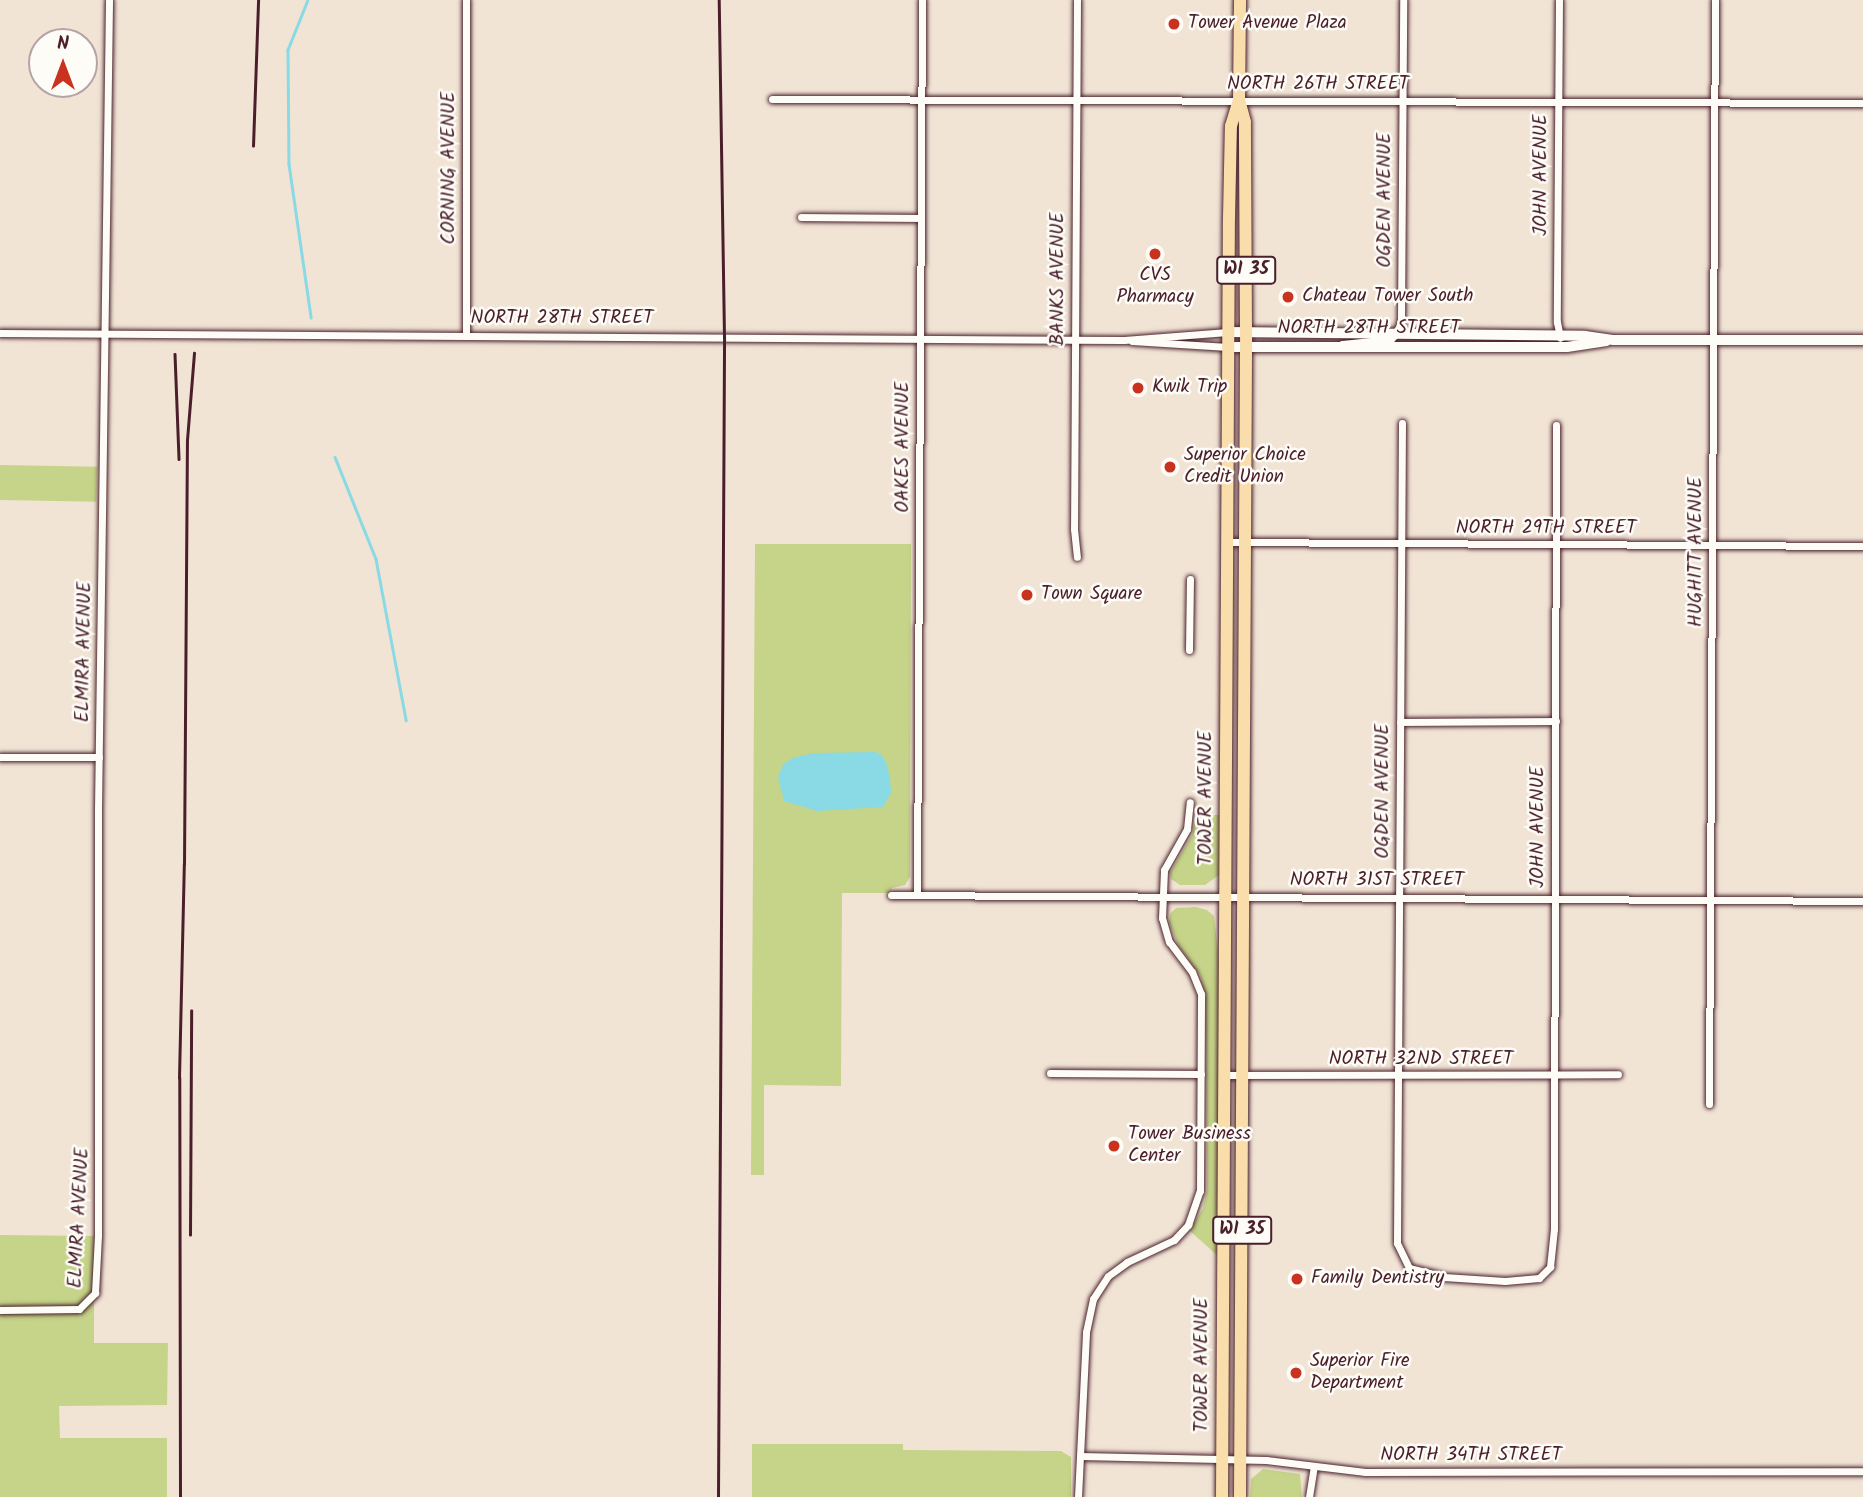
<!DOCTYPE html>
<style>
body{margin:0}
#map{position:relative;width:1863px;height:1497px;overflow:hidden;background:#f1e4d5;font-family:Kalam,sans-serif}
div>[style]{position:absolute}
.green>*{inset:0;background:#c5d488;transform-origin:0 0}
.water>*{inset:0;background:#89dae4}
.stream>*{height:2.5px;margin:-1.25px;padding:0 1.25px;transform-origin:1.25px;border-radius:1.25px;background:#89dae4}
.roads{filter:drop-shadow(0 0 2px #4a1f2b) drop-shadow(0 0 2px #4a1f2b)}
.minor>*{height:7px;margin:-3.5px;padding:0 3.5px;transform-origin:3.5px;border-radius:3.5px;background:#fdfcf7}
.secondary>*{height:10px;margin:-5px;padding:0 5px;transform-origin:5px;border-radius:5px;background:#fdfcf7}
.primary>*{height:12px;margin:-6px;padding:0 6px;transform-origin:6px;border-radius:6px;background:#f9deab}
.rail>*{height:2.5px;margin:-1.25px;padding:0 1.25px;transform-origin:1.25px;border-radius:1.25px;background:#4a1f2b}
.dots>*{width:19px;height:19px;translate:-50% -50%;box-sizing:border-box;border:4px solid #fdfcf7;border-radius:50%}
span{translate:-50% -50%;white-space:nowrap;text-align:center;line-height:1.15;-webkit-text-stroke:5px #fdfcf7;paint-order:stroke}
.shield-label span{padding:2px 5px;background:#fdfcf7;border:2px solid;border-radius:5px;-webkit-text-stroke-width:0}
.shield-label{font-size:18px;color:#4a1f2b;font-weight:700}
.poi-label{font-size:19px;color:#4a1f2b}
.left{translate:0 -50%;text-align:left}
.street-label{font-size:19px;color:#4a1f2b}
.north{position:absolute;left:28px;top:28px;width:70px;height:70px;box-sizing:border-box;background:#fdfcf7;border:2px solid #b5a4a5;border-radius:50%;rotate:0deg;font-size:19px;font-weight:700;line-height:28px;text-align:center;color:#4a1f2b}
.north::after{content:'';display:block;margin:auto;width:24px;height:32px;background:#c8321e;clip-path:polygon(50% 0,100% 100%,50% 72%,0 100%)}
</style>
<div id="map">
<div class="green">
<div style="left:0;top:465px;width:97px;height:35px;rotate:1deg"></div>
<div style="clip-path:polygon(755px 544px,911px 544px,910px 877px,905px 885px,892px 888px,891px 893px,842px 893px,841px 1086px,764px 1085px,764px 1175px,751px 1175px)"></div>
<div style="clip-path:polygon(1196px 815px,1221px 815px,1219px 875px,1205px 885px,1180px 885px,1171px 879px,1170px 873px,1192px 835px)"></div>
<div style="clip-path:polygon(1196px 907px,1207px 910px,1214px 916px,1219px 962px,1219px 1257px,1190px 1231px,1203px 1208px,1207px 1189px,1206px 995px,1200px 975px,1178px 945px,1169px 922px,1170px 914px,1176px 908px)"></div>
<div style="clip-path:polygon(0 1235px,94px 1236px,94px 1343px,168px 1343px,167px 1405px,59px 1406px,60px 1438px,167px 1438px,167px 1497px,0 1497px)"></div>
<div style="clip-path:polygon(752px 1444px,903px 1444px,903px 1450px,1061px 1451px,1071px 1457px,1071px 1497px,752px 1497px)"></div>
<div style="clip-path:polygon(1263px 1469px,1300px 1474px,1302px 1497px,1250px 1497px,1251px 1479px)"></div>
</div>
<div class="water">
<div style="clip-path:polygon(875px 752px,882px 755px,887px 765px,890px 778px,891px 793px,883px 807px,817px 811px,784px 801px,778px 777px,783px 765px,792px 758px,814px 753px)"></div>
</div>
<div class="stream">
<div style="left:308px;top:0;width:54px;rotate:111.8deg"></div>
<div style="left:288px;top:50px;width:114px;rotate:89.5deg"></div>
<div style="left:289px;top:164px;width:155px;rotate:81.8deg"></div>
<div style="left:335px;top:457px;width:110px;rotate:68.1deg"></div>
<div style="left:376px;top:559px;width:164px;rotate:79.4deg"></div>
</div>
<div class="roads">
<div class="minor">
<div style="left:466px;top:0;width:336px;rotate:90deg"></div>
<div style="left:1077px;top:0;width:529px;rotate:90.32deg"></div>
<div style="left:1074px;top:529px;width:28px;rotate:84deg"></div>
<div style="left:1559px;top:0;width:322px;rotate:90.4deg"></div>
<div style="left:1557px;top:322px;width:16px;rotate:79deg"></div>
<div style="left:772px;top:99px;width:1091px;rotate:0.21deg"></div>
<div style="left:801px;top:217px;width:119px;rotate:0.5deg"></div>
<div style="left:0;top:333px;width:1124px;rotate:0.36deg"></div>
<div style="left:1124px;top:340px;width:104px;rotate:-4.4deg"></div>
<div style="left:1132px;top:341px;width:96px;rotate:3.6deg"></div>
<div style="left:1342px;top:344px;width:49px;rotate:-5.8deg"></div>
<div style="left:1391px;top:339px;width:8px;rotate:-45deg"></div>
<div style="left:1397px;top:333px;width:13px;rotate:-72deg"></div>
<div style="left:1401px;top:321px;width:321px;rotate:-89.6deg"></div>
<div style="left:1402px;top:423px;width:820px;rotate:90.35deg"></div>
<div style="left:1397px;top:1243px;width:28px;rotate:64deg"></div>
<div style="left:1409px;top:1268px;width:36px;rotate:14deg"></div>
<div style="left:1444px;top:1277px;width:61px;rotate:3.8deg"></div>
<div style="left:1505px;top:1281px;width:34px;rotate:-5deg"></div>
<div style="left:1539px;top:1278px;width:16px;rotate:-45deg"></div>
<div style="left:1550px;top:1267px;width:38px;rotate:-84deg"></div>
<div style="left:1554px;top:1229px;width:804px;rotate:-89.86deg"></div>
<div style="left:1228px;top:542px;width:635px;rotate:0.36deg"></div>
<div style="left:1189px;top:650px;width:71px;rotate:-89.2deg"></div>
<div style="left:1400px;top:722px;width:156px;rotate:-0.4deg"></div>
<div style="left:0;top:757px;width:99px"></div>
<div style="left:891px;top:895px;width:972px;rotate:0.35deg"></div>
<div style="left:917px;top:895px;width:895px;rotate:-89.68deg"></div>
<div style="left:1050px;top:1073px;width:151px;rotate:0.4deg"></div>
<div style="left:1224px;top:1075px;width:394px;rotate:-0.1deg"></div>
<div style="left:1709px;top:1104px;width:1104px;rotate:-89.69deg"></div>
<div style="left:0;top:1310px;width:79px;rotate:-0.7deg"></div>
<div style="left:79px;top:1309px;width:23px;rotate:-45deg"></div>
<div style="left:95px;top:1293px;width:58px;rotate:-87deg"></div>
<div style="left:98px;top:1235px;width:425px;rotate:-90deg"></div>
<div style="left:98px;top:810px;width:810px;rotate:-89.22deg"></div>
<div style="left:1080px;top:1456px;width:186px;rotate:1.2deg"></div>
<div style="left:1266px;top:1460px;width:100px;rotate:6.9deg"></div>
<div style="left:1365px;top:1472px;width:498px;rotate:-0.1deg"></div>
<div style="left:1078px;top:1497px;width:165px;rotate:-87.2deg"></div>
<div style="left:1086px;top:1332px;width:34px;rotate:-78deg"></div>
<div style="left:1093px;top:1299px;width:27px;rotate:-57deg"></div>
<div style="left:1108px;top:1276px;width:24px;rotate:-36deg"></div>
<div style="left:1127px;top:1262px;width:52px;rotate:-25.1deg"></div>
<div style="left:1174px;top:1240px;width:21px;rotate:-47deg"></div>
<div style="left:1188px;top:1225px;width:36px;rotate:-71deg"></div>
<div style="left:1200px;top:1191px;width:197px;rotate:-89.7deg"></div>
<div style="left:1201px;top:994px;width:24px;rotate:-112deg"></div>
<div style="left:1192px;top:972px;width:38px;rotate:-127deg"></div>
<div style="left:1169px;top:942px;width:25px;rotate:-106deg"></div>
<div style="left:1162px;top:918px;width:48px;rotate:-87.6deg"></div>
<div style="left:1164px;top:870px;width:47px;rotate:-60.7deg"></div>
<div style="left:1187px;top:829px;width:27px;rotate:-84deg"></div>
<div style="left:1309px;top:1497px;width:31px;rotate:-81deg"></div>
</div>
<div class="secondary">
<div style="left:1228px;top:332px;width:357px;rotate:0.6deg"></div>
<div style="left:1585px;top:336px;width:28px;rotate:8deg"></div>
<div style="left:1613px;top:340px;width:250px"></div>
<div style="left:1228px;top:347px;width:339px"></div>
<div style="left:1567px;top:347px;width:40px;rotate:-8.5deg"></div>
</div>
<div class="primary">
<div style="left:1222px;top:1497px;width:1279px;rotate:-89.69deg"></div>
<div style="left:1229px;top:218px;width:92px;rotate:-88.8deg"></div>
<div style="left:1231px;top:126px;width:27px;rotate:-73deg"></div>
<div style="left:1240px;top:1497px;width:1164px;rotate:-89.7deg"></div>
<div style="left:1246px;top:333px;width:211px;rotate:-90.3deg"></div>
<div style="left:1245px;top:122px;width:23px;rotate:-105deg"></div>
<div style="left:1239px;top:100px;width:100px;rotate:-89.4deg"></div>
</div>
</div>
<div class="rail">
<div style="left:253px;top:146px;width:146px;rotate:-88deg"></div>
<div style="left:175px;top:354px;width:105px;rotate:87.8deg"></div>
<div style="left:190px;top:1235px;width:224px;rotate:-89.7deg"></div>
<div style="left:180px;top:1497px;width:419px;rotate:-90.1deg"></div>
<div style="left:179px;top:1078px;width:214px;rotate:-88.7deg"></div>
<div style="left:184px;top:864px;width:424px;rotate:-89.6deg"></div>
<div style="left:187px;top:440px;width:87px;rotate:-85.4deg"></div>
<div style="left:718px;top:1497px;width:1160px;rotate:-89.7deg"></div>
<div style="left:724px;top:337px;width:337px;rotate:-90.9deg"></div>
</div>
<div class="dots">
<div style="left:1174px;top:24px;background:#c8321e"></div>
<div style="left:1155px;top:254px;background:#c8321e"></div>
<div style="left:1288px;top:297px;background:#c8321e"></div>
<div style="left:1138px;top:388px;background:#c8321e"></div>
<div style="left:1170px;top:467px;background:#c8321e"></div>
<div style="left:1027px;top:595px;background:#c8321e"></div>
<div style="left:1114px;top:1146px;background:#c8321e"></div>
<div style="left:1297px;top:1279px;background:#c8321e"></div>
<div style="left:1296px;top:1373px;background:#c8321e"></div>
</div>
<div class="shield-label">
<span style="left:1246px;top:270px">WI 35</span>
<span style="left:1242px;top:1230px">WI 35</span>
</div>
<div class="poi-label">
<span class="left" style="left:1188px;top:24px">Tower Avenue Plaza</span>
<span style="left:1155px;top:287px">CVS<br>Pharmacy</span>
<span class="left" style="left:1302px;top:297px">Chateau Tower South</span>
<span class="left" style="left:1152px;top:388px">Kwik Trip</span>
<span class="left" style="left:1184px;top:467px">Superior Choice<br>Credit Union</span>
<span class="left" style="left:1041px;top:595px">Town Square</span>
<span class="left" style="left:1128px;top:1146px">Tower Business<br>Center</span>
<span class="left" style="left:1311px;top:1279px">Family Dentistry</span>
<span class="left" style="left:1310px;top:1373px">Superior Fire<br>Department</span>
</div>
<div class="street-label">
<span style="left:1318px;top:85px">NORTH 26TH STREET</span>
<span style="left:450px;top:168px;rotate:-90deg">CORNING AVENUE</span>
<span style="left:1542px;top:175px;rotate:-90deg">JOHN AVENUE</span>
<span style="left:1386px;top:200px;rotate:-90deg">OGDEN AVENUE</span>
<span style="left:1059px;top:279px;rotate:-90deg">BANKS AVENUE</span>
<span style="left:562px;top:319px">NORTH 28TH STREET</span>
<span style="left:1369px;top:329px">NORTH 28TH STREET</span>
<span style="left:904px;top:447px;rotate:-90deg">OAKES AVENUE</span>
<span style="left:1546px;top:529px">NORTH 29TH STREET</span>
<span style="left:1697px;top:552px;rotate:-90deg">HUGHITT AVENUE</span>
<span style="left:85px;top:652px;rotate:-89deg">ELMIRA AVENUE</span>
<span style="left:1384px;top:791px;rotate:-90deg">OGDEN AVENUE</span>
<span style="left:1207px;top:798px;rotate:-90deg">TOWER AVENUE</span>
<span style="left:1539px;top:827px;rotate:-90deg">JOHN AVENUE</span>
<span style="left:1377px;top:881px">NORTH 31ST STREET</span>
<span style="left:1421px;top:1060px">NORTH 32ND STREET</span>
<span style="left:80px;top:1218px;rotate:-87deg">ELMIRA AVENUE</span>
<span style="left:1203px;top:1365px;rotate:-90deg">TOWER AVENUE</span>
<span style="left:1471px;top:1456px">NORTH 34TH STREET</span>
</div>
<div class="north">N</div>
</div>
